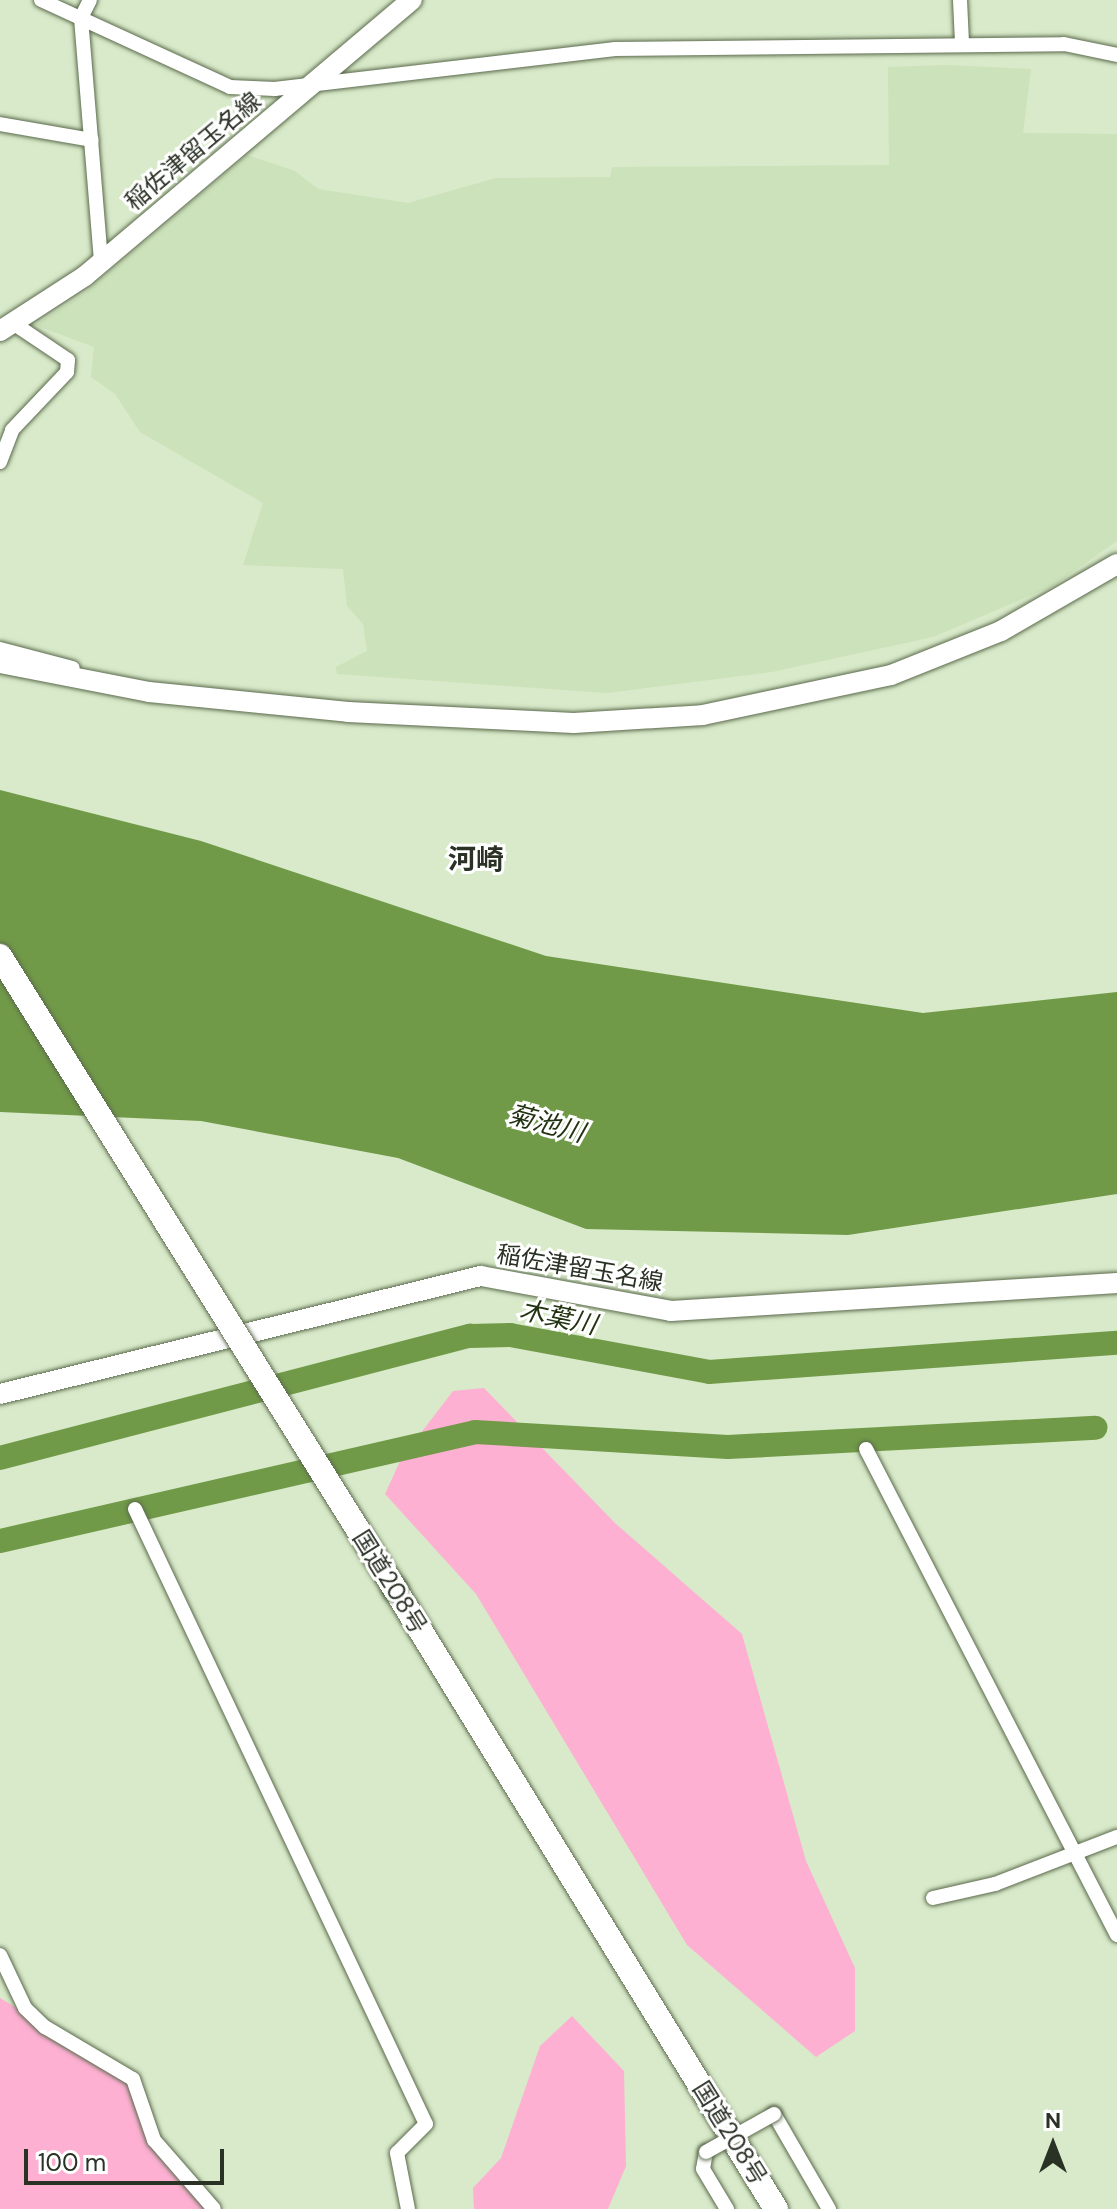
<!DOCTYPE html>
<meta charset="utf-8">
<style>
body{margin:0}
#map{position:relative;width:1117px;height:2209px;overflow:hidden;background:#d8eac9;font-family:"DM Sans","Noto Sans JP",sans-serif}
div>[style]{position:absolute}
.built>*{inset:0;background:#cce2ba}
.green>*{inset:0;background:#fdb0d2}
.water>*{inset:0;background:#719a48}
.river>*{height:24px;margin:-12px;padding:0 12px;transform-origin:12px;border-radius:12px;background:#719a48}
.roads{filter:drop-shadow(0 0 2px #5b6a4d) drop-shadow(0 0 2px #5b6a4d)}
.street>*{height:14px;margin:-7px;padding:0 7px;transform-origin:7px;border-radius:7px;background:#fff}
.secondary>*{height:20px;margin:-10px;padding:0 10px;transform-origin:10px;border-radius:10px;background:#fff}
.highway>*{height:24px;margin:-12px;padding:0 12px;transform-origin:12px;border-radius:12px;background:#fff}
.bridges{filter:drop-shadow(0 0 2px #5b6a4d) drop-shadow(0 0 2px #5b6a4d)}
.street-bridge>*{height:14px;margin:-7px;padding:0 7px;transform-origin:7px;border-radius:7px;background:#fff}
.highway-bridge>*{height:24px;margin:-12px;padding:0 12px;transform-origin:12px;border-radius:12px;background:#fff}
span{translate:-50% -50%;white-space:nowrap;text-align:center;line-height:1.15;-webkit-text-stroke:6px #fff;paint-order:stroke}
.street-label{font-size:24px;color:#2a3125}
.water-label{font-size:26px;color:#231;font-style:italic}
.quarter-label{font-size:28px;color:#2a3125;font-weight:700}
.north{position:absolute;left:1013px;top:2105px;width:80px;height:80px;-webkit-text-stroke:6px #fff;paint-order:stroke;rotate:0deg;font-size:22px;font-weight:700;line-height:32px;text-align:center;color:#2a3125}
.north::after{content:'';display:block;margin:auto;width:28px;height:36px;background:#2a3125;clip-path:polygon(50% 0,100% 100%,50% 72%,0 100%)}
.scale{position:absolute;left:24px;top:2149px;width:200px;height:36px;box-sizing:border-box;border:4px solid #2a3125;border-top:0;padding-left:10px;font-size:24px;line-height:28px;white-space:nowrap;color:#2a3125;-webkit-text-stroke:6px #fff;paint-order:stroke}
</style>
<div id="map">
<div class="built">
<div style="clip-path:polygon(947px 65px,1031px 69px,1023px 133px,1117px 134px,1117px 541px,1053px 586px,933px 637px,772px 672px,607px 693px,337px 674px,336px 667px,367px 651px,363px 624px,347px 606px,343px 569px,243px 565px,263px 503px,140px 432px,115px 394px,91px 377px,94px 347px,35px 325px,86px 292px,247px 155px,295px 171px,318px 189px,408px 203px,496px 178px,610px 177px,612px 167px,889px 165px,888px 67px)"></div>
</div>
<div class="green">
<div style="clip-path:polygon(484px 1388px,615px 1523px,742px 1634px,806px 1861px,855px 1968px,855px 2031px,816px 2057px,687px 1945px,476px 1594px,385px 1494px,401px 1459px,453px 1391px)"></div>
<div style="clip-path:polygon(0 1998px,133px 2079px,154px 2140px,212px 2209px,0 2209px)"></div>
<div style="clip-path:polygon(572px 2016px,624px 2071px,626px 2166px,608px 2209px,474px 2209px,473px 2188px,501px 2158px,540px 2046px)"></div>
</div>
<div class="water">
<div style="clip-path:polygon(0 790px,201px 841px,546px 956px,923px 1013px,1117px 992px,1117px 1194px,848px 1235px,586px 1229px,398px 1158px,201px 1121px,0 1112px)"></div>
</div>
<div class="river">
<div style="left:0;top:1458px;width:486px;rotate:-14.6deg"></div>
<div style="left:470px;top:1336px;width:40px;rotate:-1.4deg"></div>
<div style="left:510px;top:1335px;width:202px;rotate:10.5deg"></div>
<div style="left:709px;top:1372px;width:409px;rotate:-4.1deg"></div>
<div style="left:0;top:1541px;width:487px;rotate:-12.9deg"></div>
<div style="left:475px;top:1432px;width:253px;rotate:3.4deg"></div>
<div style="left:728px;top:1447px;width:368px;rotate:-3deg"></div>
</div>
<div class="roads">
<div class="street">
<div style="left:41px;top:0;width:208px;rotate:24.7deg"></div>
<div style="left:230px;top:87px;width:45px;rotate:2.5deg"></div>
<div style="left:275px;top:89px;width:342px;rotate:-6.7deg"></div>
<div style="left:615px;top:49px;width:449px;rotate:-0.6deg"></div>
<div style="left:1064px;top:44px;width:54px;rotate:11.7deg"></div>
<div style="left:90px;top:0;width:20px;rotate:117deg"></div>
<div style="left:81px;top:18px;width:246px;rotate:85.3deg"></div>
<div style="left:960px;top:0;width:43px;rotate:87.3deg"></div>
<div style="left:0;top:124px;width:93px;rotate:9.9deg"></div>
<div style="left:0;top:462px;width:34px;rotate:-69deg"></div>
<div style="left:12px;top:430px;width:80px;rotate:-46.5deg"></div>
<div style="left:67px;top:372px;width:12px;rotate:-85deg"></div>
<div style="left:68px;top:360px;width:63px;rotate:-146.1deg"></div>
<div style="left:0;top:649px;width:75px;rotate:14.6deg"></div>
<div style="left:866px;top:1449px;width:547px;rotate:62.69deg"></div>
<div style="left:135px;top:1509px;width:680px;rotate:64.68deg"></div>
<div style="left:426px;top:2124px;width:41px;rotate:135deg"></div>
<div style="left:397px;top:2153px;width:57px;rotate:78.9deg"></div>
<div style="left:933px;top:1898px;width:64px;rotate:-12.7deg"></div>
<div style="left:995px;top:1884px;width:131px;rotate:-21.1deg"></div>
<div style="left:0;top:1955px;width:59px;rotate:64.7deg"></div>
<div style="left:25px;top:2008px;width:28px;rotate:44deg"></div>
<div style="left:45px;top:2027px;width:102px;rotate:30.6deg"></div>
<div style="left:133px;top:2079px;width:65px;rotate:71deg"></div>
<div style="left:154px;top:2140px;width:91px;rotate:49deg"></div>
<div style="left:774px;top:2114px;width:110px;rotate:59.9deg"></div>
<div style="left:706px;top:2152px;width:17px;rotate:100deg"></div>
<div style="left:703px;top:2169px;width:47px;rotate:59deg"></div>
</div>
<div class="secondary">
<div style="left:0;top:331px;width:101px;rotate:-32.9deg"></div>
<div style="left:85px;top:276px;width:428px;rotate:-40.2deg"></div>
<div style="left:0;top:663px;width:152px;rotate:11deg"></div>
<div style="left:149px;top:692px;width:200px;rotate:5.7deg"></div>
<div style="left:348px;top:712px;width:226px;rotate:2.8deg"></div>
<div style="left:574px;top:723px;width:129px;rotate:-3.5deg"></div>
<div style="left:703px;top:715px;width:192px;rotate:-12deg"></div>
<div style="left:891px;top:675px;width:118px;rotate:-21.8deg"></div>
<div style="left:1001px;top:631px;width:134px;rotate:-30deg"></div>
<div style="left:0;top:1394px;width:495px;rotate:-13.8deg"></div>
<div style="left:481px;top:1276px;width:193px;rotate:10.4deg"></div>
<div style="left:671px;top:1311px;width:447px;rotate:-3.6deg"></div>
</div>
<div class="highway">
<div style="left:395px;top:1589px;width:728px;rotate:58.43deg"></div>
</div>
</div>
<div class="bridges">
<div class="street-bridge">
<div style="left:706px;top:2152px;width:78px;rotate:-29.2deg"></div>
</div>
<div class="highway-bridge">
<div style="left:0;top:956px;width:746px;rotate:58.04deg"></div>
</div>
</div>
<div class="street-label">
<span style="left:193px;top:151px;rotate:-40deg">稲佐津留玉名線</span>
<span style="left:580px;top:1268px;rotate:10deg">稲佐津留玉名線</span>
<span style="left:390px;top:1582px;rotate:58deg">国道208号</span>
<span style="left:730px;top:2133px;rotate:58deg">国道208号</span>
</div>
<div class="water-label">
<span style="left:546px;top:1124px;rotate:15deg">菊池川</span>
<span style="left:558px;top:1318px;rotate:12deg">木葉川</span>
</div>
<div class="quarter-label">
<span style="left:476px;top:860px">河崎</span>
</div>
<div class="north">N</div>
<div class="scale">100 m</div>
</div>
